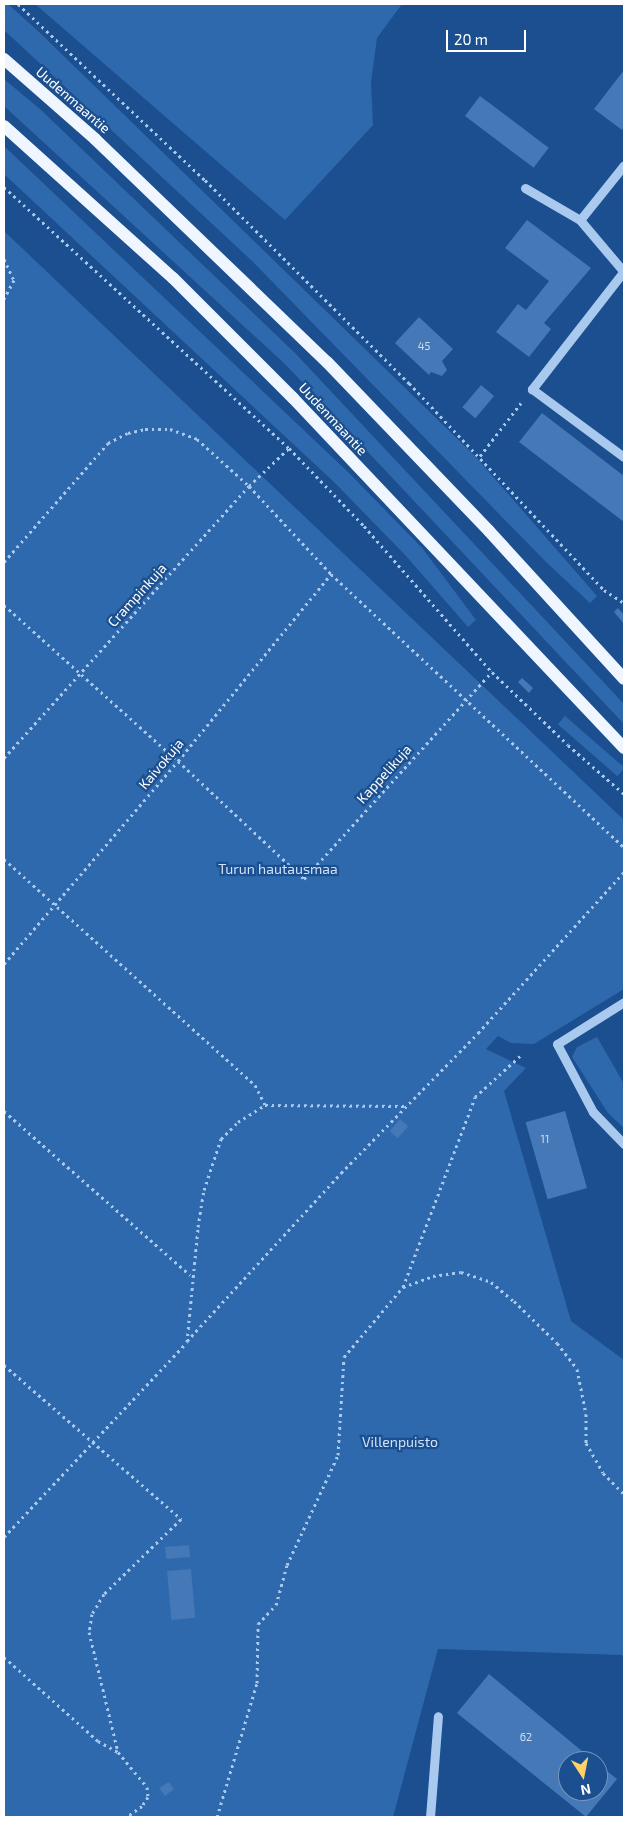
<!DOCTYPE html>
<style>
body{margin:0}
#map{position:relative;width:628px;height:1821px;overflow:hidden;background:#1b4f8f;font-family:"Exo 2",sans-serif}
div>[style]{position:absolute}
.green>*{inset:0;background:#2e69ad;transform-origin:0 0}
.building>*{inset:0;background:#4478b7;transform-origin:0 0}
.path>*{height:3px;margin-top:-1.5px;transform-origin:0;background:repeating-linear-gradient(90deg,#a9c9ee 0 2.5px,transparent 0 6.5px)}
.minor>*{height:9px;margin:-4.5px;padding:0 4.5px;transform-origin:4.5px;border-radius:4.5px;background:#a9c9ee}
.major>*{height:12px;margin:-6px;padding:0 6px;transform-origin:6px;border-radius:6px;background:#f0f6ff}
span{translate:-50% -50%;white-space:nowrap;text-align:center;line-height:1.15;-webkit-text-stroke:4.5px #1b4f8f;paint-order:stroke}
.number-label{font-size:11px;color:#d0dded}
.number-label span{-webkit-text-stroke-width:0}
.street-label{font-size:14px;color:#fff}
.park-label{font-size:14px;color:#cfe3fa}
.frame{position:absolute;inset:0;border:5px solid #fff;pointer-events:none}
.north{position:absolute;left:558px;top:1751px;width:50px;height:50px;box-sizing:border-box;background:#1b4f8f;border:1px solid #7695bc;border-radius:50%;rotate:169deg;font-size:14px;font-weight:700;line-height:20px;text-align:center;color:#fff}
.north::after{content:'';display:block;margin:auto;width:18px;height:22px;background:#ffd166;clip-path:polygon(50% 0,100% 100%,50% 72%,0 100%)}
.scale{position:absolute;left:446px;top:30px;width:80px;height:22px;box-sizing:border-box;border:2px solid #fff;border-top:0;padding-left:6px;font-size:15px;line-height:18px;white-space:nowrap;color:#fff;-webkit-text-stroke:4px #1b4f8f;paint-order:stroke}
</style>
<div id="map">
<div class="green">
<div style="clip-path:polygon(4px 4px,8px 4px,39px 32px,475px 456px,597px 596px,590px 603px,546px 562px,252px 261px,4px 30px)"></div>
<div style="clip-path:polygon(35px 4px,402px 4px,377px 38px,371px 82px,373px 125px,285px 220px)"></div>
<div style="clip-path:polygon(4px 79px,41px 110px,296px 354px,624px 704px,624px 724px,286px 365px,4px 106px)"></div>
<div style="clip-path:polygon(4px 146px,349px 473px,423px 549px,476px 620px,468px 627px,406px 556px,335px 483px,4px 174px)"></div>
<div style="clip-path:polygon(4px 231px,624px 820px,624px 989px,534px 1044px,511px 1043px,498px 1036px,486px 1049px,526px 1068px,504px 1091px,571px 1321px,624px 1360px,624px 1658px,622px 1655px,438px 1649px,393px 1817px,4px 1817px)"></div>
<div style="left:565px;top:716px;width:79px;height:11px;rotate:41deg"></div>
<div style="clip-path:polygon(597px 1037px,624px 1084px,624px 1128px,608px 1113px,572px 1057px,577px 1047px)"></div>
</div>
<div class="building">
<div style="clip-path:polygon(624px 70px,624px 127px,622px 130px,594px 109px)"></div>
<div style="left:480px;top:96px;width:86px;height:25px;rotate:37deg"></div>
<div style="clip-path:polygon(527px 220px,591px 268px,544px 323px,551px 329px,529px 357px,496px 332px,518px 304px,526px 310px,549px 281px,505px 248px)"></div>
<div style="clip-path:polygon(419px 317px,453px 349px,442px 361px,447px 370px,442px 376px,431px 372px,429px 375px,395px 343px)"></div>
<div style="left:481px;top:385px;width:17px;height:29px;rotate:40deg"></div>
<div style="clip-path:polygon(542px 413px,624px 476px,624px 522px,519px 442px)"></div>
<div style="clip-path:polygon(618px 608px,624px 615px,624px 624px,614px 612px)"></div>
<div style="clip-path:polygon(522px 678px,533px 688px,529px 693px,518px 682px)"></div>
<div style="left:565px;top:1111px;width:80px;height:41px;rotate:74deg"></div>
<div style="left:400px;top:1119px;width:11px;height:16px;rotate:41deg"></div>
<div style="left:189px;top:1545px;width:12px;height:24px;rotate:85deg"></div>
<div style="left:191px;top:1569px;width:49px;height:24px;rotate:85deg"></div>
<div style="clip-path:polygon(489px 1674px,594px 1761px,568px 1761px,568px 1791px,598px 1791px,598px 1764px,617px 1779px,586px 1817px,457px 1713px)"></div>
<div style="clip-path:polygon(169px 1782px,174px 1789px,165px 1796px,159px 1788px)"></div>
</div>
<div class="path">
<div style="left:18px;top:4px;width:257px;rotate:43.3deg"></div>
<div style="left:205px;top:180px;width:288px;rotate:44.9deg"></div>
<div style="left:409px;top:383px;width:284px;rotate:46.7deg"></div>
<div style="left:604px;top:590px;width:24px;rotate:33deg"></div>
<div style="left:4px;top:187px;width:386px;rotate:42.5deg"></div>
<div style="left:289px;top:448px;width:108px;rotate:46.1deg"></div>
<div style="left:364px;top:526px;width:194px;rotate:48.8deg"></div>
<div style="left:492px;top:672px;width:105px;rotate:43.8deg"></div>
<div style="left:568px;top:745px;width:74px;rotate:41.2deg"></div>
<div style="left:4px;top:259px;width:23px;rotate:65deg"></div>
<div style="left:14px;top:280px;width:21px;rotate:118deg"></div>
<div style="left:480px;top:456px;width:67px;rotate:-52.3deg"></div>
<div style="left:4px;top:562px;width:158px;rotate:-48.8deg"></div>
<div style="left:108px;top:443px;width:22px;rotate:-27deg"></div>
<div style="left:128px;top:433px;width:17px;rotate:-13deg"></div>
<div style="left:145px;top:429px;width:25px"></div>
<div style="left:170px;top:429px;width:29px;rotate:20deg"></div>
<div style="left:197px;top:439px;width:70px;rotate:42.1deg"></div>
<div style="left:249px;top:486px;width:120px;rotate:47deg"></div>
<div style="left:331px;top:574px;width:400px;rotate:43deg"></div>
<div style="left:4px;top:605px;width:234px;rotate:41.9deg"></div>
<div style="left:178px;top:761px;width:173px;rotate:43.1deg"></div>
<div style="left:304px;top:879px;width:280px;rotate:-47.8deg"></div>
<div style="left:4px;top:758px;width:366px;rotate:-48deg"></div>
<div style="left:249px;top:486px;width:55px;rotate:-43.5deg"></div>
<div style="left:4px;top:859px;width:338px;rotate:42deg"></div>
<div style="left:255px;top:1085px;width:22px;rotate:63deg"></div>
<div style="left:4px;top:964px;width:267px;rotate:-49.4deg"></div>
<div style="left:178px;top:761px;width:242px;rotate:-50.7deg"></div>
<div style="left:4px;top:1111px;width:248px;rotate:41.4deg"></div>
<div style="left:403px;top:1287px;width:32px;rotate:-20deg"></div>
<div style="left:433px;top:1276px;width:28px;rotate:-8deg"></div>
<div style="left:461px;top:1272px;width:32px;rotate:18deg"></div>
<div style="left:491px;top:1282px;width:30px;rotate:40deg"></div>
<div style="left:514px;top:1301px;width:60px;rotate:44.3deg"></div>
<div style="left:557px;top:1343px;width:33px;rotate:52deg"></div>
<div style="left:577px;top:1369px;width:46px;rotate:78.7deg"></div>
<div style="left:586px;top:1414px;width:29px;rotate:90deg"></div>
<div style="left:586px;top:1443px;width:34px;rotate:60deg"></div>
<div style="left:603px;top:1473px;width:30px;rotate:45deg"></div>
<div style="left:187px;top:1341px;width:228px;rotate:-47.5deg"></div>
<div style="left:341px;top:1173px;width:196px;rotate:-45.6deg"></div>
<div style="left:478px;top:1033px;width:217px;rotate:-47.8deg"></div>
<div style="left:4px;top:1365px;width:235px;rotate:41deg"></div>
<div style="left:181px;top:1519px;width:107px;rotate:135.8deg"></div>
<div style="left:104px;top:1594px;width:23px;rotate:121deg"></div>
<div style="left:92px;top:1614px;width:18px;rotate:99deg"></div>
<div style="left:89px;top:1632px;width:123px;rotate:76.4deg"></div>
<div style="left:118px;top:1752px;width:45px;rotate:50.4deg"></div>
<div style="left:147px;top:1787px;width:10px;rotate:84deg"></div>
<div style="left:148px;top:1797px;width:11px;rotate:124deg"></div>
<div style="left:142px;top:1806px;width:19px;rotate:145deg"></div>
<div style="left:4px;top:1537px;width:267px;rotate:-46.8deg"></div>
<div style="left:187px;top:1342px;width:116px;rotate:-84.5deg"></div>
<div style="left:198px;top:1227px;width:37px;rotate:-81deg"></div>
<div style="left:204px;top:1190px;width:54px;rotate:-71.6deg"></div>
<div style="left:221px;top:1139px;width:24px;rotate:-45deg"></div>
<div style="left:238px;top:1122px;width:32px;rotate:-32deg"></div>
<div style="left:265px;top:1105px;width:140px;rotate:0.4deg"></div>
<div style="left:4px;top:1657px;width:126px;rotate:41.8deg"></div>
<div style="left:98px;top:1741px;width:23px;rotate:29deg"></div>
<div style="left:217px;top:1817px;width:140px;rotate:-73.4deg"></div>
<div style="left:257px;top:1683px;width:59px;rotate:-89deg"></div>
<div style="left:258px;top:1624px;width:26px;rotate:-47deg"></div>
<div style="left:276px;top:1605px;width:41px;rotate:-74.6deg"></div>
<div style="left:287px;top:1565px;width:121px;rotate:-65.1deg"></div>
<div style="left:338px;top:1455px;width:98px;rotate:-86.5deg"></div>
<div style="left:344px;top:1357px;width:92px;rotate:-49.9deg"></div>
<div style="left:403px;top:1287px;width:203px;rotate:-69.2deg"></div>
<div style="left:475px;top:1097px;width:61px;rotate:-42.3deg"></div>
</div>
<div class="minor">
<div style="left:525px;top:188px;width:64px;rotate:30.2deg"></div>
<div style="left:580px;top:220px;width:68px;rotate:49.8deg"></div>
<div style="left:580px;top:220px;width:70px;rotate:-51.3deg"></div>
<div style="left:624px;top:271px;width:150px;rotate:127.9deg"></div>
<div style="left:532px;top:389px;width:114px;rotate:36.5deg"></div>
<div style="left:624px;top:1002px;width:79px;rotate:147.9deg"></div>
<div style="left:557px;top:1044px;width:77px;rotate:62.1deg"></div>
<div style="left:593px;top:1112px;width:45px;rotate:45.9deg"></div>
<div style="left:430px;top:1817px;width:101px;rotate:-85.5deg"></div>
</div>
<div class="major">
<div style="left:4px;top:59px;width:121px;rotate:41.3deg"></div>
<div style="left:95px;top:139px;width:322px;rotate:43.9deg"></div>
<div style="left:327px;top:362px;width:234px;rotate:46.2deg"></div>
<div style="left:489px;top:531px;width:200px;rotate:47.6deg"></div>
<div style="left:4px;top:126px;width:227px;rotate:42deg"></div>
<div style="left:173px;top:278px;width:170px;rotate:45deg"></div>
<div style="left:293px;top:398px;width:482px;rotate:46.6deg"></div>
</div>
<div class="number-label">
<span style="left:424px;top:346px">45</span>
<span style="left:545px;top:1139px">11</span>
<span style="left:526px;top:1737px">62</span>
</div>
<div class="street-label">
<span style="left:73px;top:100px;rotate:41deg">Uudenmaantie</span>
<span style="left:333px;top:419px;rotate:47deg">Uudenmaantie</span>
<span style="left:137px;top:595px;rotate:-48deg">Crampinkuja</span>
<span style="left:161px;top:764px;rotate:-50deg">Kaivokuja</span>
<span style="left:384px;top:774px;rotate:-48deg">Kappelikuja</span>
</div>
<div class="park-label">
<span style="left:278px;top:869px">Turun hautausmaa</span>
<span style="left:400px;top:1442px">Villenpuisto</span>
</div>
<div class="frame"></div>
<div class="north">N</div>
<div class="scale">20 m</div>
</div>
